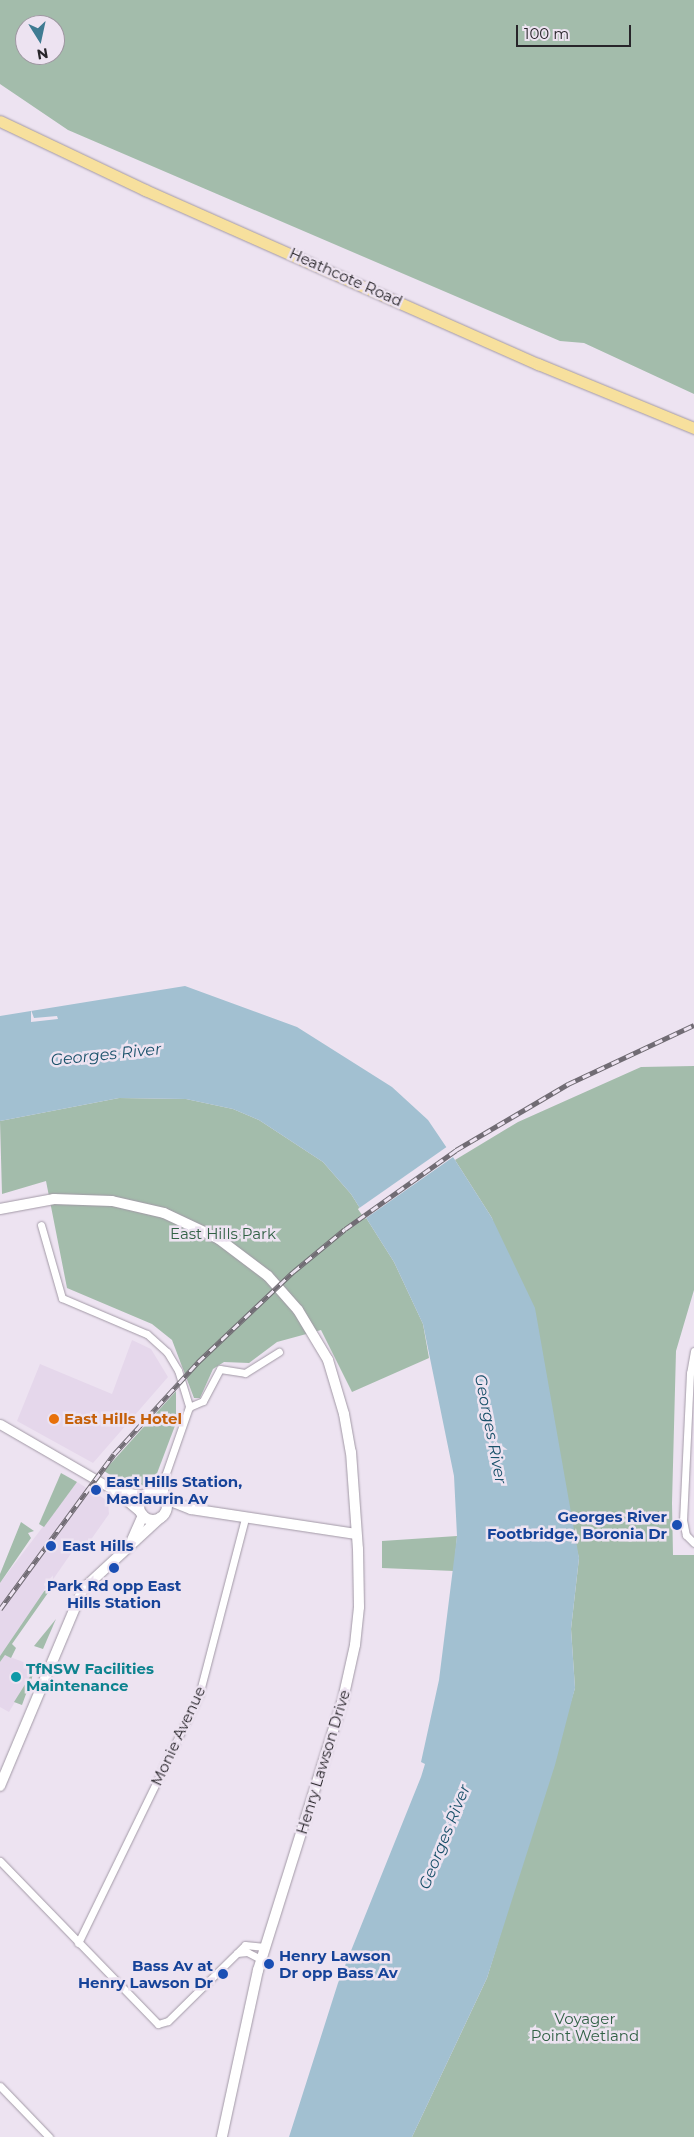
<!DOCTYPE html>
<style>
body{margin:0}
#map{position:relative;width:694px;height:2137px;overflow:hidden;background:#ede3f1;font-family:Montserrat,sans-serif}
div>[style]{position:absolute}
.built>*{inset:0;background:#e5d7eb}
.green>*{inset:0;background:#a3bcab}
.water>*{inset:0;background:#a2c0d1}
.pier>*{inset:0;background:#ede3f1;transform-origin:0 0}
.roads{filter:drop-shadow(0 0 1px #a299a6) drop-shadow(0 0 1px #a299a6)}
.minor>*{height:7px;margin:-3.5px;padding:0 3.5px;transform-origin:3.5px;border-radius:3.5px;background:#fff}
.tertiary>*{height:9px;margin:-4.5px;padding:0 4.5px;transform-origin:4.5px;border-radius:4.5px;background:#fff}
.secondary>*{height:10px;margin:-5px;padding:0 5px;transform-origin:5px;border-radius:5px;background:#fff}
.secondary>.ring{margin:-5px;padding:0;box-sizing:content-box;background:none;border:10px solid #fff;border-radius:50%}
.primary>*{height:11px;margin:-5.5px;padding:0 5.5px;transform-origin:5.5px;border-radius:5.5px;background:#f7e09d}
.rail>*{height:4.5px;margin-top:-2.25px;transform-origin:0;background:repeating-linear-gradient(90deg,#ede3f1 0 8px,#716c74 0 16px);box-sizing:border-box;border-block:1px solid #716c74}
.dots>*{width:14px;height:14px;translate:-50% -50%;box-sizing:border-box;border:2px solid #ede3f1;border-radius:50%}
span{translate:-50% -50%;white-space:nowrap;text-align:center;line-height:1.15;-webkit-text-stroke:5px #ede3f1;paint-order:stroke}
.street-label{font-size:15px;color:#28252a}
.park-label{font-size:15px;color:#316145}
.food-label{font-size:15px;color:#c56008;font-weight:700}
.left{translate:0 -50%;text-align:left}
.transit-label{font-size:15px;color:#164399;font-weight:700}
.right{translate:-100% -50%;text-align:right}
.culture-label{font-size:15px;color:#0d838f;font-weight:700}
.water-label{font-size:16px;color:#19516a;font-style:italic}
.north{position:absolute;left:15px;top:15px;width:50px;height:50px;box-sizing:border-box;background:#ede3f1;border:1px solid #9e97a1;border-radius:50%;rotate:170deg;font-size:14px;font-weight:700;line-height:20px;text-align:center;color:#28252a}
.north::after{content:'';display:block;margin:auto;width:18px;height:22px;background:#3f7b92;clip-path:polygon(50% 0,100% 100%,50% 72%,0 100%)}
.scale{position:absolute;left:516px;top:25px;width:115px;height:22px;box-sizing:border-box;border:2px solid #28252a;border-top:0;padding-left:6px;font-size:15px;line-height:18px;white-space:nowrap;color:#28252a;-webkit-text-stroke:4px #ede3f1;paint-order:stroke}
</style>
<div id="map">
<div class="built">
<div style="clip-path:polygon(132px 1340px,151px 1349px,168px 1377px,93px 1463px,17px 1421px,40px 1364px,112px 1394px)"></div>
<div style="clip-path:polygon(77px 1482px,108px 1501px,109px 1514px,85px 1548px,72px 1552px,0 1656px,0 1583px)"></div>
<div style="clip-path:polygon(5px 1655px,36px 1667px,9px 1712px,0 1707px,0 1662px)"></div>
</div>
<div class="green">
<div style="clip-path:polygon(evenodd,0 0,694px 0,694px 394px,584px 343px,560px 341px,68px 130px,0 84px,0 0,25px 25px,55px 25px,55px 55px,25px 55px,25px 25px)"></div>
<div style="clip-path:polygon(694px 1066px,694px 1290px,676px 1351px,672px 1503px,673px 1555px,694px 1555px,694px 2137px,412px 2137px,487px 1978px,575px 1688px,571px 1629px,579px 1558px,492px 1218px,455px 1160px,518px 1122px,641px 1067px)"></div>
<div style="clip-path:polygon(119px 1098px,186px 1099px,233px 1109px,259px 1120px,323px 1162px,351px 1194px,394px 1262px,423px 1324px,429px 1358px,352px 1392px,321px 1330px,277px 1342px,249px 1363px,224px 1362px,213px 1369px,200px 1398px,194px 1398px,172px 1340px,152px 1324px,67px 1288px,46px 1181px,2px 1194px,0 1121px)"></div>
<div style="clip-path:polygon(176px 1391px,176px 1423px,156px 1476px,149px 1485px,128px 1486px,104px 1471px)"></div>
<div style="clip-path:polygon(61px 1473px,77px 1482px,44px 1527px,39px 1524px)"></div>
<div style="clip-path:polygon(21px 1522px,34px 1531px,28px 1533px,31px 1538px,0 1583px,0 1574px)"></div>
<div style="clip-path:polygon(457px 1536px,454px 1571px,382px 1568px,382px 1541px)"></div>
<div style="clip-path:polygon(47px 1587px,50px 1590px,12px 1644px,16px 1648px,11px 1658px,5px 1655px,0 1662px,0 1656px)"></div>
<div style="clip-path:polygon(56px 1619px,43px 1649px,34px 1646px)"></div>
<div style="clip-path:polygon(38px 1661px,22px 1705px,14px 1702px,36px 1667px)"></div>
</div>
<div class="water">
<div style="clip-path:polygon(185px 986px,297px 1027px,392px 1087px,428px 1120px,455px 1160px,492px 1218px,535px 1308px,579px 1558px,571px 1629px,575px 1688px,555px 1765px,487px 1978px,412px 2137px,289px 2137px,338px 1983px,421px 1777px,425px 1764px,421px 1762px,439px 1680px,457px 1536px,454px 1476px,423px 1324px,394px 1262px,351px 1194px,323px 1162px,259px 1120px,233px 1109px,186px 1099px,119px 1098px,0 1121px,0 1016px)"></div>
</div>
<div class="pier">
<div style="clip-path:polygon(31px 1010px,34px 1018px,57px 1016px,58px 1019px,31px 1022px)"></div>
<div style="left:448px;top:1146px;width:12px;height:110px;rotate:55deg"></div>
</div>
<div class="roads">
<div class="minor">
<div style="left:41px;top:1225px;width:76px;rotate:74deg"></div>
<div style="left:62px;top:1298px;width:92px;rotate:23deg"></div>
<div style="left:147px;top:1334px;width:27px;rotate:42deg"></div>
<div style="left:167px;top:1352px;width:21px;rotate:59deg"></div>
<div style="left:178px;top:1370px;width:39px;rotate:73deg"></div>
<div style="left:189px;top:1407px;width:73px;rotate:109.2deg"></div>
<div style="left:165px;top:1476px;width:21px;rotate:93deg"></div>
<div style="left:694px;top:1351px;width:22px;rotate:100deg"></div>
<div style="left:690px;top:1373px;width:147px;rotate:92.7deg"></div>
<div style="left:683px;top:1520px;width:15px;rotate:79deg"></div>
<div style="left:686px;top:1535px;width:11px;rotate:45deg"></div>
<div style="left:189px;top:1407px;width:15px;rotate:-23deg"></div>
<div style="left:203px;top:1401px;width:36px;rotate:-62deg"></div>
<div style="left:220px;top:1369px;width:25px;rotate:9deg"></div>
<div style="left:245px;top:1373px;width:40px;rotate:-32deg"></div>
<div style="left:148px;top:1493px;width:23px;rotate:-43deg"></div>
<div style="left:0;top:1861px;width:227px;rotate:45.9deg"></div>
<div style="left:158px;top:2024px;width:10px;rotate:-17deg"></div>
<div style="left:168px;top:2021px;width:108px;rotate:-44.6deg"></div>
<div style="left:245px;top:1945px;width:20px;rotate:6deg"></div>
<div style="left:78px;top:1943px;width:276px;rotate:-64deg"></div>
<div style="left:199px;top:1695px;width:183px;rotate:-75.4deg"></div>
<div style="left:237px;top:1953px;width:10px;rotate:-6deg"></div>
<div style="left:247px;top:1952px;width:16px;rotate:27deg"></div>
<div style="left:0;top:2086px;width:71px;rotate:46.1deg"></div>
</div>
<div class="tertiary">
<div style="left:0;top:1424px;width:132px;rotate:30.1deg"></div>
<div style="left:114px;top:1490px;width:34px;rotate:40deg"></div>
<div style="left:116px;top:1491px;width:28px;rotate:8deg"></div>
</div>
<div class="secondary">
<div style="left:0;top:1209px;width:55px;rotate:-10.5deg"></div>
<div style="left:54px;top:1199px;width:58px;rotate:2deg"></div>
<div style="left:112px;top:1201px;width:53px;rotate:13deg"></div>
<div style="left:164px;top:1213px;width:61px;rotate:25.3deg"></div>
<div style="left:219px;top:1239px;width:61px;rotate:37.1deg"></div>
<div style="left:268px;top:1276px;width:45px;rotate:48.6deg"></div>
<div style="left:298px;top:1310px;width:58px;rotate:59deg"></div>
<div style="left:328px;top:1360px;width:56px;rotate:73.5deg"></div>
<div style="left:344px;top:1414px;width:39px;rotate:80deg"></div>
<div style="left:351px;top:1452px;width:97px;rotate:85.9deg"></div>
<div style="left:358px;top:1549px;width:58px;rotate:89deg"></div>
<div style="left:359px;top:1607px;width:38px;rotate:96deg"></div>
<div style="left:355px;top:1645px;width:55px;rotate:102.5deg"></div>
<div style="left:343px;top:1699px;width:284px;rotate:107.4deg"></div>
<div style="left:258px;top:1970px;width:171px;rotate:102.2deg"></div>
<div class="ring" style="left:139px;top:1492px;width:18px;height:18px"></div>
<div style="left:166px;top:1499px;width:27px;rotate:22deg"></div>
<div style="left:191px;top:1509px;width:167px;rotate:8.6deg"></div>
<div style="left:132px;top:1540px;width:27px;rotate:-66deg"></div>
<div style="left:0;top:1786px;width:214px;rotate:-67.2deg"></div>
<div style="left:83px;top:1589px;width:105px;rotate:-42.7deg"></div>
</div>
<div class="primary">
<div style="left:0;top:121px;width:161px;rotate:25.4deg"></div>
<div style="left:145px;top:190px;width:430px;rotate:23.9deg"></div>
<div style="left:538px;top:364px;width:169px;rotate:22.3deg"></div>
</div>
</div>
<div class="rail">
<div style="left:0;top:1609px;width:192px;rotate:-53.7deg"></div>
<div style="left:114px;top:1454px;width:125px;rotate:-47.6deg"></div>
<div style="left:198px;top:1362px;width:131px;rotate:-43.5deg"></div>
<div style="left:293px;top:1272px;width:67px;rotate:-39.6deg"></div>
<div style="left:345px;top:1229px;width:136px;rotate:-35.4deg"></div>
<div style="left:456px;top:1150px;width:130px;rotate:-30.5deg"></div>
<div style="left:568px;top:1084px;width:139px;rotate:-25.1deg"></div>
</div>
<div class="dots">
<div style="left:54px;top:1419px;background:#e8710a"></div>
<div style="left:96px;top:1490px;background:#1a4fb4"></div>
<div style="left:677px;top:1525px;background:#1a4fb4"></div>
<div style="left:51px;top:1546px;background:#1a4fb4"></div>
<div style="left:114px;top:1568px;background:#1a4fb4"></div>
<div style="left:16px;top:1677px;background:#0f9aa8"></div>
<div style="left:269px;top:1964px;background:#1a4fb4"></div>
<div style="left:223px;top:1974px;background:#1a4fb4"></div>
</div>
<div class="street-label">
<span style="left:346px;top:277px;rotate:24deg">Heathcote Road</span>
<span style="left:178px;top:1736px;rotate:-65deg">Monie Avenue</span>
<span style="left:323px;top:1762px;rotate:-73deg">Henry Lawson Drive</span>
</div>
<div class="park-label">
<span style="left:223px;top:1234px">East Hills Park</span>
<span style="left:585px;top:2027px">Voyager<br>Point Wetland</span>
</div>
<div class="food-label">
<span class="left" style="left:64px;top:1419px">East Hills Hotel</span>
</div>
<div class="transit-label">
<span class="left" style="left:106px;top:1490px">East Hills Station,<br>Maclaurin Av</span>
<span class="right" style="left:667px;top:1525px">Georges River<br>Footbridge, Boronia Dr</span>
<span class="left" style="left:62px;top:1546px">East Hills</span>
<span style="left:114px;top:1594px">Park Rd opp East<br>Hills Station</span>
<span class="left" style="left:279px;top:1964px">Henry Lawson<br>Dr opp Bass Av</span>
<span class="right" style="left:213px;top:1974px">Bass Av at<br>Henry Lawson Dr</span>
</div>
<div class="culture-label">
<span class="left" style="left:26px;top:1677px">TfNSW Facilities<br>Maintenance</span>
</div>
<div class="water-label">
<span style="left:106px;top:1055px;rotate:-6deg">Georges River</span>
<span style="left:490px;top:1429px;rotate:79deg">Georges River</span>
<span style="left:445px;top:1837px;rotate:-68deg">Georges River</span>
</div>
<div class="north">N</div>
<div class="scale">100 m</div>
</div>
